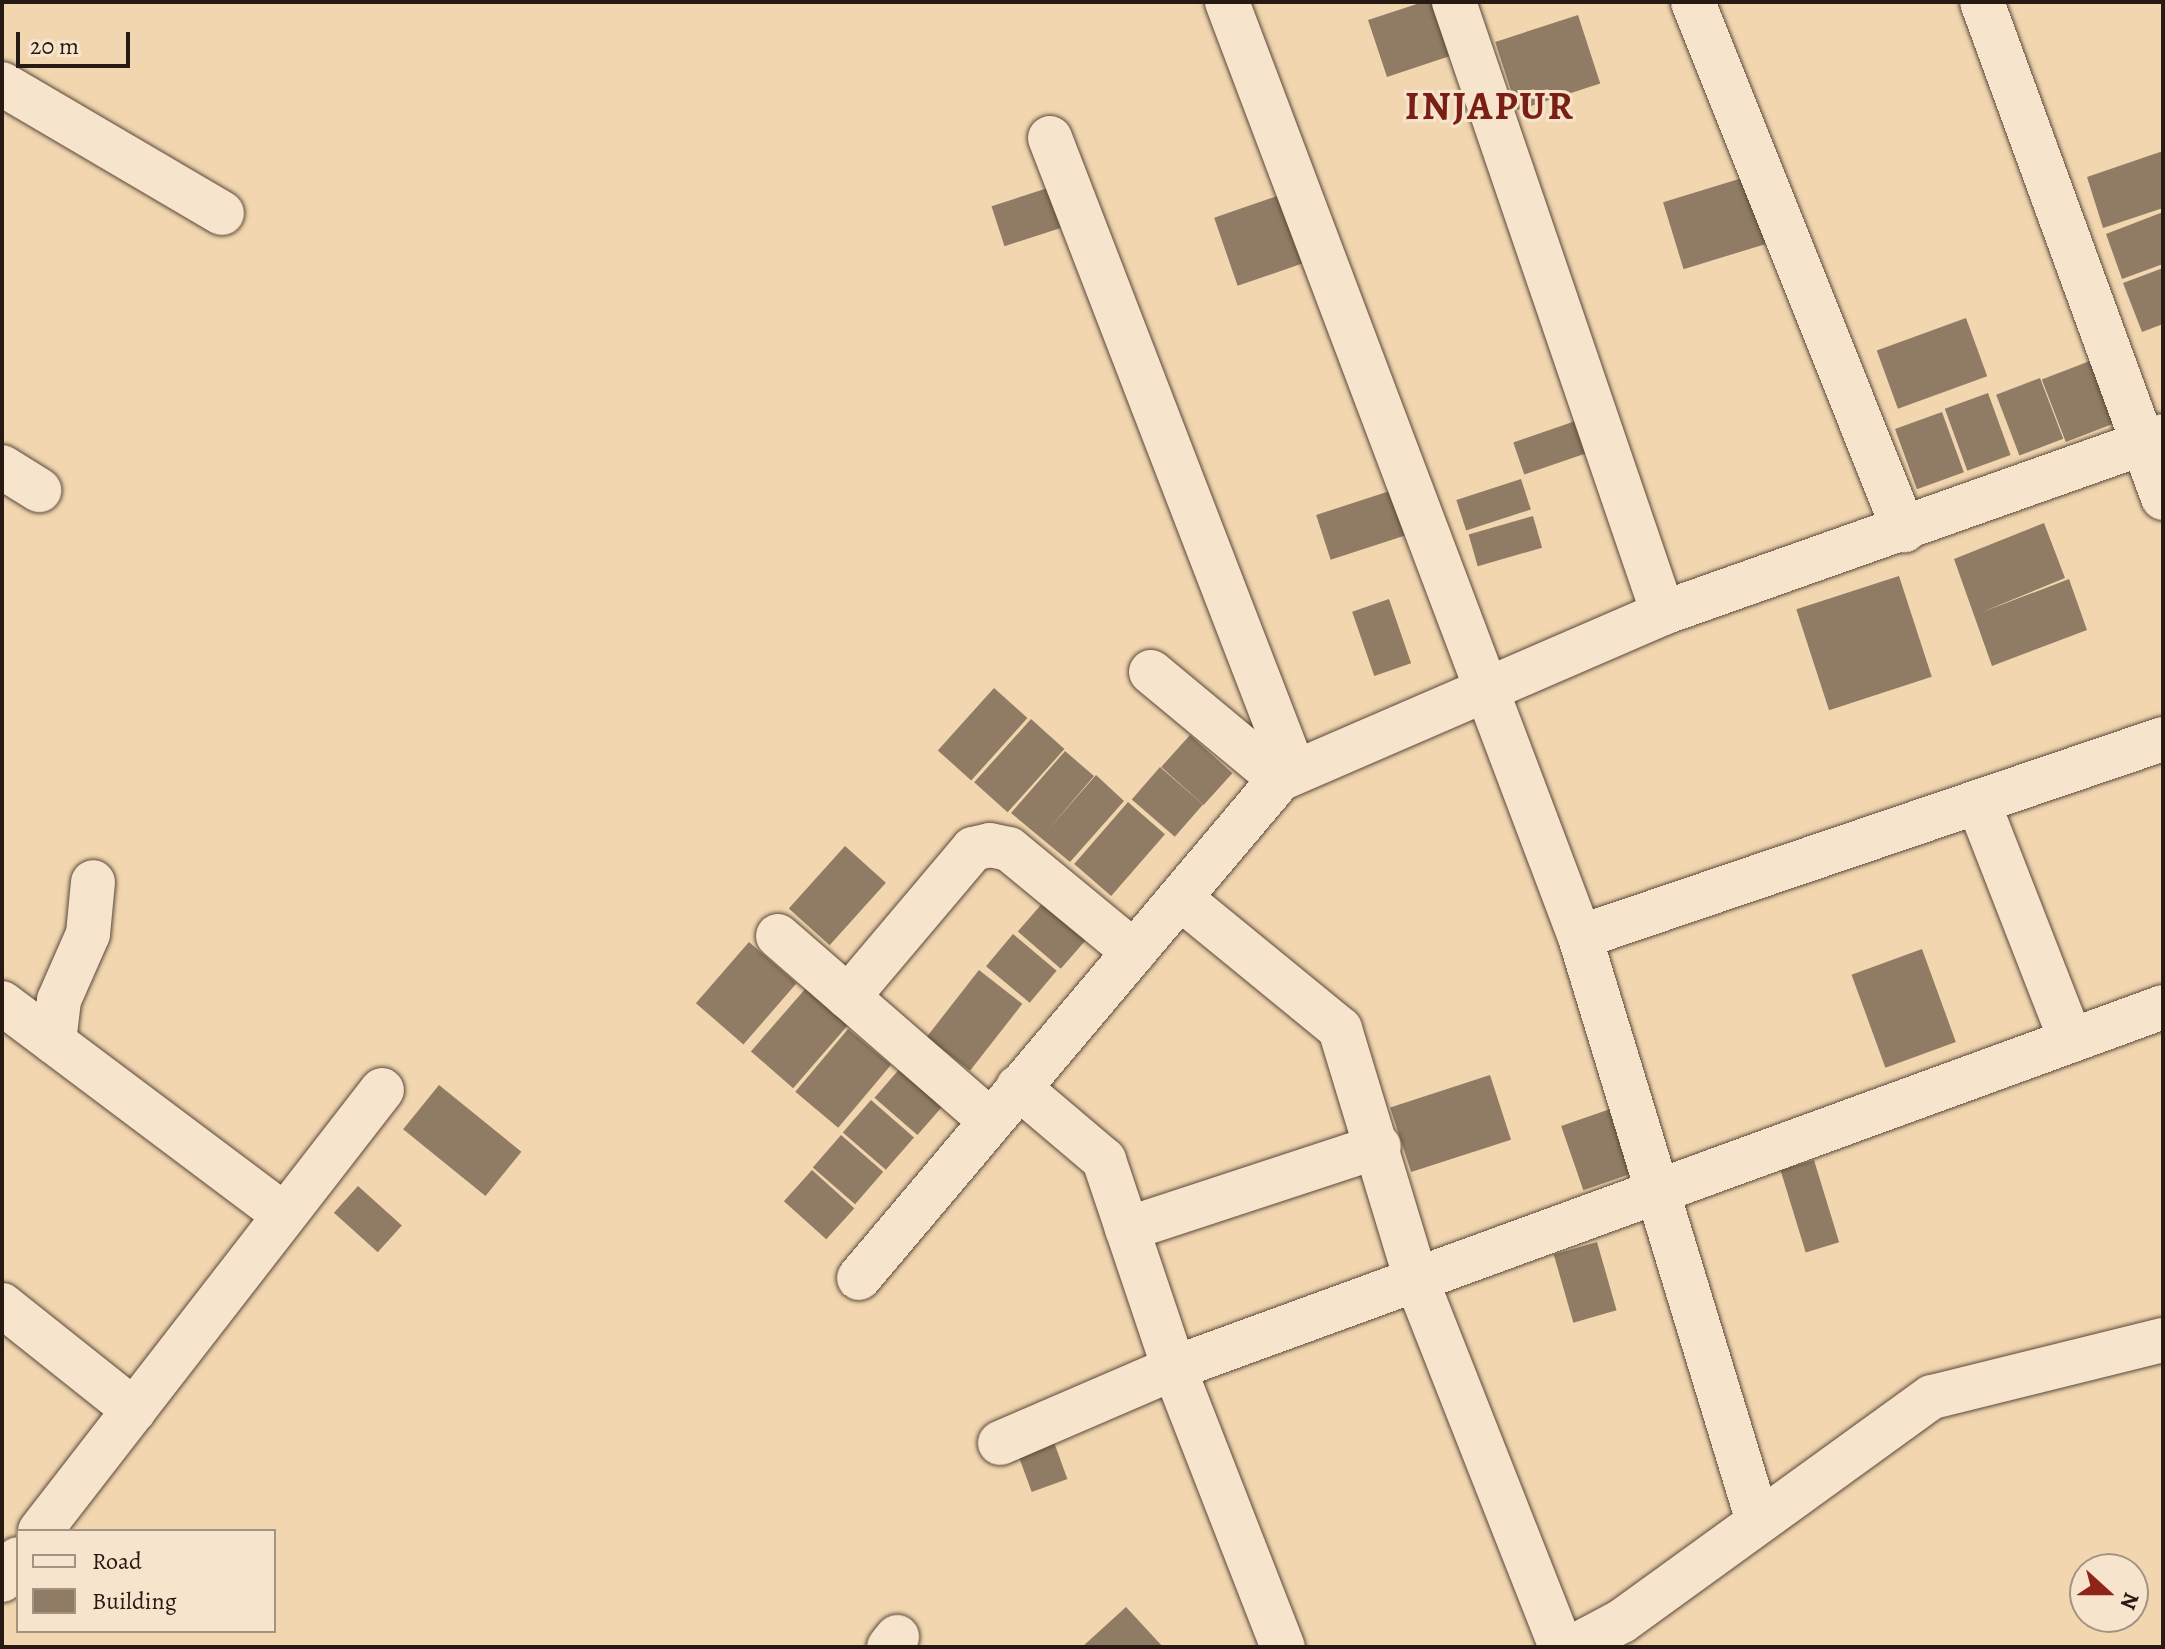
<!DOCTYPE html>
<style>
body{margin:0}
#map{position:relative;width:2165px;height:1649px;overflow:hidden;background:#f2d6b0;font-family:Alegreya,serif}
div>[style]{position:absolute}
.building>*{inset:0;background:#907c64;transform-origin:0 0}
.roads{filter:drop-shadow(0 0 2px #59493a) drop-shadow(0 0 2px #59493a)}
.minor>*{height:44px;margin:-22px;padding:0 22px;transform-origin:22px;border-radius:22px;background:#f7e4cc}
span{translate:-50% -50%;white-space:nowrap;text-align:center;line-height:1.15;-webkit-text-stroke:6px #f7e4cc;paint-order:stroke}
.district-label{font-size:40px;color:#7a1f14;font-weight:700;letter-spacing:2px}
.frame{position:absolute;inset:0;border:4px solid #261a12;pointer-events:none}
.legend{position:absolute;left:16px;top:1529px;width:260px;height:104px;box-sizing:border-box;background:#f7e4cc;border:2px solid #a39382;margin:0;padding:10px 14px;list-style:none;font-size:24px;color:#261a12}
.legend li{display:flex;align-items:center;gap:16px;height:40px}
.legend b{width:40px;border:2px solid #a39382}
.north{position:absolute;left:2069px;top:1553px;width:80px;height:80px;box-sizing:border-box;background:#f7e4cc;border:2px solid #a39382;border-radius:50%;rotate:111deg;font-size:22px;font-weight:700;line-height:32px;text-align:center;color:#261a12}
.north::after{content:'';display:block;margin:auto;width:28px;height:36px;background:#8f2418;clip-path:polygon(50% 0,100% 100%,50% 72%,0 100%)}
.scale{position:absolute;left:16px;top:32px;width:114px;height:36px;box-sizing:border-box;border:4px solid #261a12;border-top:0;padding-left:10px;font-size:24px;line-height:28px;white-space:nowrap;color:#261a12;-webkit-text-stroke:6px #f7e4cc;paint-order:stroke}
</style>
<div id="map">
<div class="building">
<div style="clip-path:polygon(1423px 2px,1442px 2px,1459px 53px,1387px 77px,1368px 20px)"></div>
<div style="left:1578px;top:15px;width:72px;height:87px;rotate:72deg"></div>
<div style="clip-path:polygon(2163px 151px,2163px 208px,2103px 228px,2087px 177px)"></div>
<div style="left:1752px;top:175px;width:70px;height:93px;rotate:73deg"></div>
<div style="left:1060px;top:184px;width:42px;height:72px;rotate:72deg"></div>
<div style="left:1286px;top:193px;width:72px;height:76px;rotate:71deg"></div>
<div style="clip-path:polygon(2163px 212px,2163px 264px,2122px 279px,2106px 234px)"></div>
<div style="clip-path:polygon(2163px 268px,2163px 324px,2142px 332px,2123px 283px)"></div>
<div style="left:1966px;top:318px;width:62px;height:95px;rotate:70deg"></div>
<div style="left:2095px;top:359px;width:67px;height:57px;rotate:69deg"></div>
<div style="left:2040px;top:378px;width:65px;height:47px;rotate:69deg"></div>
<div style="left:1988px;top:393px;width:66px;height:46px;rotate:70deg"></div>
<div style="left:1942px;top:412px;width:64px;height:50px;rotate:70deg"></div>
<div style="left:1587px;top:417px;width:34px;height:78px;rotate:71deg"></div>
<div style="left:1521px;top:479px;width:32px;height:68px;rotate:72deg"></div>
<div style="left:1396px;top:489px;width:47px;height:84px;rotate:72deg"></div>
<div style="left:1533px;top:516px;width:33px;height:67px;rotate:74deg"></div>
<div style="clip-path:polygon(2044px 523px,2065px 578px,1980px 613px,2069px 579px,2087px 630px,1992px 666px,1954px 559px)"></div>
<div style="left:1899px;top:576px;width:106px;height:108px;rotate:72deg"></div>
<div style="left:1389px;top:599px;width:68px;height:39px;rotate:71deg"></div>
<div style="left:994px;top:688px;width:45px;height:84px;rotate:42deg"></div>
<div style="left:1031px;top:719px;width:45px;height:85px;rotate:42deg"></div>
<div style="left:1190px;top:735px;width:57px;height:43px;rotate:42deg"></div>
<div style="clip-path:polygon(1065px 751px,1094px 776px,1047px 831px,1096px 775px,1124px 801px,1070px 862px,1011px 813px)"></div>
<div style="left:1160px;top:767px;width:57px;height:43px;rotate:41deg"></div>
<div style="left:1128px;top:802px;width:49px;height:82px;rotate:41deg"></div>
<div style="left:845px;top:846px;width:55px;height:84px;rotate:42deg"></div>
<div style="left:1046px;top:899px;width:57px;height:43px;rotate:41deg"></div>
<div style="left:1013px;top:934px;width:57px;height:42px;rotate:40deg"></div>
<div style="left:749px;top:942px;width:63px;height:81px;rotate:41deg"></div>
<div style="left:1922px;top:949px;width:99px;height:75px;rotate:70deg"></div>
<div style="left:979px;top:970px;width:55px;height:85px;rotate:38deg"></div>
<div style="left:806px;top:988px;width:56px;height:84px;rotate:41deg"></div>
<div style="left:848px;top:1029px;width:56px;height:82px;rotate:40deg"></div>
<div style="left:902px;top:1066px;width:57px;height:42px;rotate:41deg"></div>
<div style="left:1490px;top:1075px;width:68px;height:105px;rotate:72deg"></div>
<div style="left:439px;top:1085px;width:106px;height:57px;rotate:39deg"></div>
<div style="left:871px;top:1100px;width:57px;height:43px;rotate:41deg"></div>
<div style="left:1616px;top:1107px;width:68px;height:58px;rotate:71deg"></div>
<div style="left:841px;top:1135px;width:56px;height:43px;rotate:41deg"></div>
<div style="left:1814px;top:1160px;width:86px;height:35px;rotate:73deg"></div>
<div style="left:812px;top:1170px;width:57px;height:42px;rotate:42deg"></div>
<div style="left:358px;top:1186px;width:59px;height:36px;rotate:42deg"></div>
<div style="left:1597px;top:1242px;width:71px;height:45px;rotate:74deg"></div>
<div style="left:1051px;top:1434px;width:48px;height:38px;rotate:70deg"></div>
<div style="clip-path:polygon(1126px 1607px,1163px 1647px,1082px 1647px)"></div>
</div>
<div class="roads">
<div class="minor">
<div style="left:1227px;top:2px;width:999px;rotate:69.32deg"></div>
<div style="left:1580px;top:937px;width:607px;rotate:73.06deg"></div>
<div style="left:1454px;top:2px;width:646px;rotate:71.12deg"></div>
<div style="left:1693px;top:2px;width:569px;rotate:68.22deg"></div>
<div style="left:1982px;top:2px;width:528px;rotate:69.95deg"></div>
<div style="left:2px;top:84px;width:255px;rotate:30.4deg"></div>
<div style="left:1050px;top:138px;width:678px;rotate:68.92deg"></div>
<div style="left:2px;top:467px;width:44px;rotate:31.9deg"></div>
<div style="left:1151px;top:672px;width:168px;rotate:39.7deg"></div>
<div style="left:1978px;top:802px;width:256px;rotate:68.7deg"></div>
<div style="left:1180px;top:898px;width:207px;rotate:39.3deg"></div>
<div style="left:1340px;top:1029px;width:261px;rotate:73.1deg"></div>
<div style="left:1416px;top:1279px;width:396px;rotate:68.5deg"></div>
<div style="left:778px;top:936px;width:282px;rotate:41deg"></div>
<div style="left:1580px;top:937px;width:616px;rotate:-18.76deg"></div>
<div style="left:848px;top:997px;width:194px;rotate:-49.8deg"></div>
<div style="left:973px;top:849px;width:17px;rotate:-13deg"></div>
<div style="left:990px;top:845px;width:19px;rotate:12deg"></div>
<div style="left:1009px;top:849px;width:162px;rotate:39.5deg"></div>
<div style="left:2px;top:1003px;width:353px;rotate:36.9deg"></div>
<div style="left:54px;top:1042px;width:42px;rotate:-83.2deg"></div>
<div style="left:59px;top:1000px;width:72px;rotate:-66.3deg"></div>
<div style="left:88px;top:934px;width:52px;rotate:-84.5deg"></div>
<div style="left:1018px;top:1087px;width:113px;rotate:40.3deg"></div>
<div style="left:1104px;top:1160px;width:219px;rotate:71.4deg"></div>
<div style="left:1174px;top:1368px;width:300px;rotate:68.7deg"></div>
<div style="left:1127px;top:1229px;width:265px;rotate:-18.2deg"></div>
<div style="left:859px;top:1278px;width:653px;rotate:-49.85deg"></div>
<div style="left:1280px;top:779px;width:417px;rotate:-23.4deg"></div>
<div style="left:1663px;top:613px;width:530px;rotate:-19.49deg"></div>
<div style="left:2px;top:1305px;width:169px;rotate:38.5deg"></div>
<div style="left:1000px;top:1443px;width:189px;rotate:-23.3deg"></div>
<div style="left:1174px;top:1368px;width:1053px;rotate:-20.05deg"></div>
<div style="left:40px;top:1531px;width:558px;rotate:-52.21deg"></div>
<div style="left:2px;top:1580px;width:26px;rotate:-53deg"></div>
<div style="left:889px;top:1647px;width:13px;rotate:-51deg"></div>
<div style="left:1573px;top:1647px;width:55px;rotate:-28deg"></div>
<div style="left:1622px;top:1621px;width:382px;rotate:-35.9deg"></div>
<div style="left:1932px;top:1397px;width:238px;rotate:-13.9deg"></div>
</div>
</div>
<div class="district-label">
<span style="left:1490px;top:106px">INJAPUR</span>
</div>
<div class="frame"></div>
<ul class="legend">
<li><b style="height:10px;background:#f7e4cc"></b>Road</li>
<li><b style="height:22px;background:#907c64"></b>Building</li>
</ul>
<div class="north">N</div>
<div class="scale">20 m</div>
</div>
